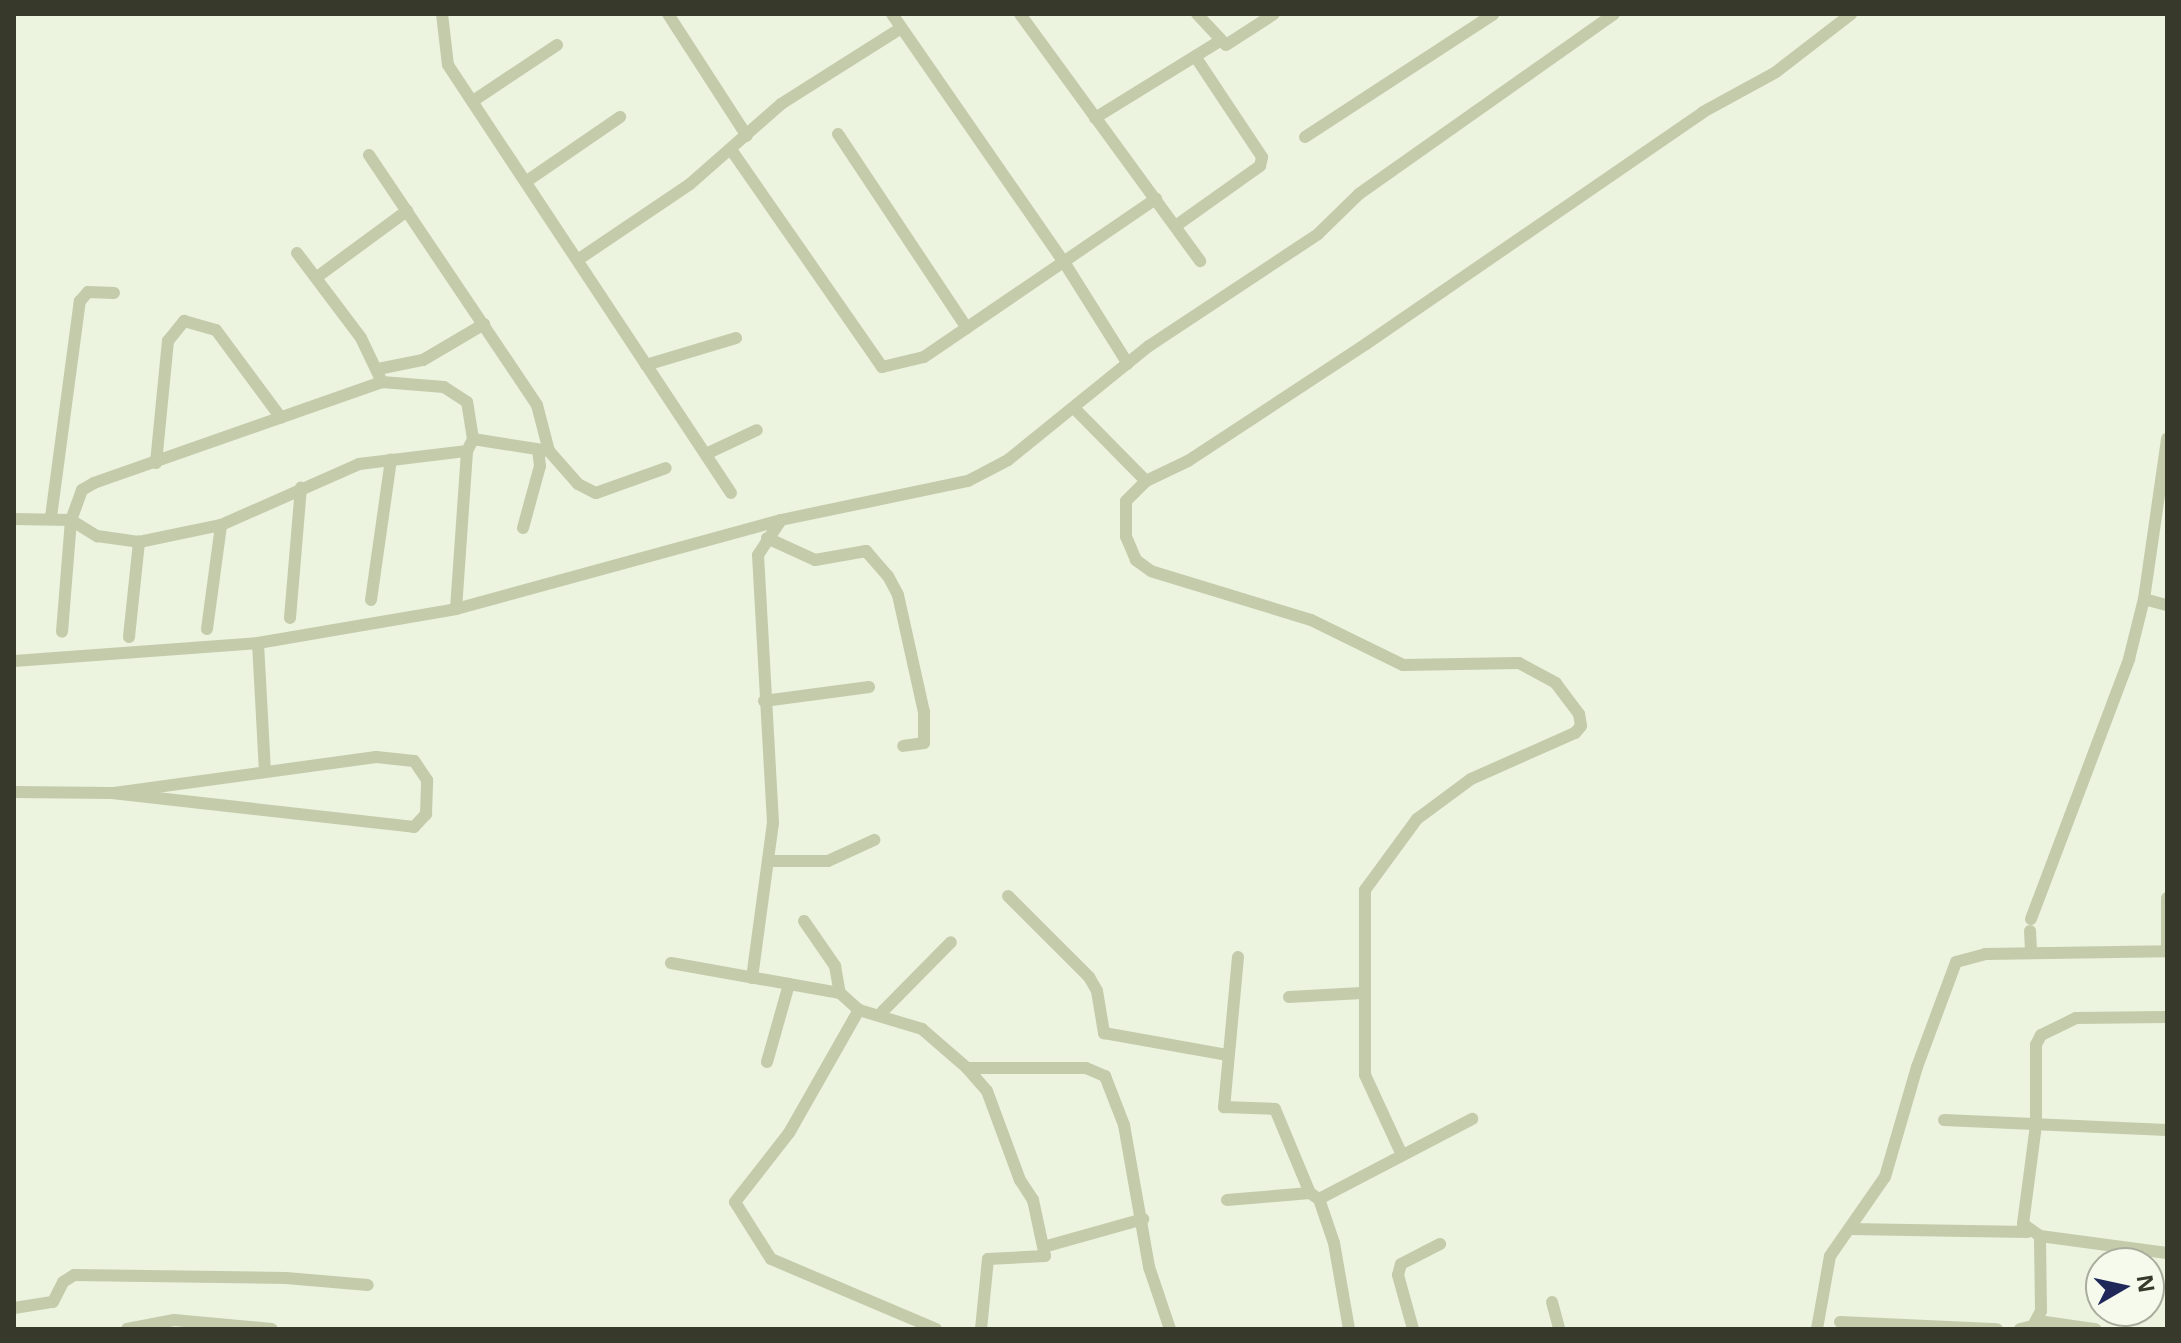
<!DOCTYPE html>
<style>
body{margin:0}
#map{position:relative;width:2181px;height:1343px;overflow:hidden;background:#ecf3df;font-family:"Open Sans",sans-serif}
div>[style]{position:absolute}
.street>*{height:12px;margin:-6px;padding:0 6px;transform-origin:6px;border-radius:6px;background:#c3cbab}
span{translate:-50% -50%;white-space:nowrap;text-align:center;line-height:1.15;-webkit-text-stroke:6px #f5faec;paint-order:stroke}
.frame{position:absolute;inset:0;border:16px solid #37392a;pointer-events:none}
.north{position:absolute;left:2085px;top:1247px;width:80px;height:80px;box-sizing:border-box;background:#f5faec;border:2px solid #a9ad9e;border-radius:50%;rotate:81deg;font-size:22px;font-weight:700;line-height:32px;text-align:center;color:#37392a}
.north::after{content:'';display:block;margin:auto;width:28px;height:36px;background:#20285a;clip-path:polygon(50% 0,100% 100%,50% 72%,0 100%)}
</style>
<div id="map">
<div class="street">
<div style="left:442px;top:14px;width:51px;rotate:83.3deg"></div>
<div style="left:448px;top:65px;width:513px;rotate:56.53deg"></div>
<div style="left:668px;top:14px;width:145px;rotate:57.1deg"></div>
<div style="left:892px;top:14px;width:302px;rotate:55.3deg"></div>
<div style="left:1064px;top:262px;width:120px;rotate:57.9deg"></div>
<div style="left:1020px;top:14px;width:306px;rotate:53.9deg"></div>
<div style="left:1197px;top:14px;width:42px;rotate:46.9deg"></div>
<div style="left:1226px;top:45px;width:57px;rotate:-32.9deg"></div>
<div style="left:473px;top:101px;width:101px;rotate:-33.7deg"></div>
<div style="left:1095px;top:118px;width:145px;rotate:-31.7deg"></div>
<div style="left:838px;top:134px;width:233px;rotate:56.4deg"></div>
<div style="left:1305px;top:137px;width:225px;rotate:-33.1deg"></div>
<div style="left:732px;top:151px;width:263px;rotate:55.2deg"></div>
<div style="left:882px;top:367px;width:43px;rotate:-13.4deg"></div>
<div style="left:924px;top:357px;width:281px;rotate:-34.3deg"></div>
<div style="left:369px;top:155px;width:301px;rotate:56.1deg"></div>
<div style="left:537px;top:405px;width:48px;rotate:75.4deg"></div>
<div style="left:527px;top:181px;width:113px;rotate:-34.5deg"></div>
<div style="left:1177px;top:225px;width:102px;rotate:-35.4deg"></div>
<div style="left:1260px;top:166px;width:9px;rotate:-77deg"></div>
<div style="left:1262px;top:157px;width:118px;rotate:-123.6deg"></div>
<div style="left:297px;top:253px;width:106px;rotate:53deg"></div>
<div style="left:361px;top:338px;width:49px;rotate:64.5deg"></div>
<div style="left:579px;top:259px;width:134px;rotate:-34deg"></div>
<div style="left:690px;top:184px;width:121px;rotate:-41.3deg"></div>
<div style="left:781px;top:104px;width:142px;rotate:-32.3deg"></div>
<div style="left:317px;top:277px;width:112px;rotate:-36.3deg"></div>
<div style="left:646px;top:365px;width:94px;rotate:-16.7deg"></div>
<div style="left:378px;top:369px;width:46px;rotate:-11.3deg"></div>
<div style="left:423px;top:360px;width:71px;rotate:-30.5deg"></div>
<div style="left:1076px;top:410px;width:100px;rotate:45.4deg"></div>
<div style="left:473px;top:439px;width:77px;rotate:9deg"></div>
<div style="left:549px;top:451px;width:44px;rotate:48.7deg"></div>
<div style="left:578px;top:484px;width:20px;rotate:27deg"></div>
<div style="left:596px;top:493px;width:74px;rotate:-19.7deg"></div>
<div style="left:706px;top:454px;width:56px;rotate:-25.2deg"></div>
<div style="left:156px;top:463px;width:123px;rotate:-84.4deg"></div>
<div style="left:168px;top:341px;width:26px;rotate:-51deg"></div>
<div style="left:184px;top:321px;width:33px;rotate:16deg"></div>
<div style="left:216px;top:330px;width:109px;rotate:53.5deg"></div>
<div style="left:51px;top:517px;width:218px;rotate:-82.4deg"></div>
<div style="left:80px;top:301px;width:12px;rotate:-48deg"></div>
<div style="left:88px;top:292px;width:26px;rotate:2deg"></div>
<div style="left:14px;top:519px;width:57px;rotate:1deg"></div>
<div style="left:71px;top:520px;width:31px;rotate:32deg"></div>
<div style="left:97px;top:536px;width:42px;rotate:8.1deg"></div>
<div style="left:139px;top:542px;width:84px;rotate:-11.7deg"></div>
<div style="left:221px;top:525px;width:151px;rotate:-23.8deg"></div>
<div style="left:359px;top:464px;width:109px;rotate:-6.9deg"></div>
<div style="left:467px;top:451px;width:13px;rotate:-63deg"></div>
<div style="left:473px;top:439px;width:37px;rotate:-99deg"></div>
<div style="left:467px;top:402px;width:27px;rotate:-147deg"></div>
<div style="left:444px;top:387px;width:62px;rotate:-175.4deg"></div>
<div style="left:382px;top:382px;width:305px;rotate:160.7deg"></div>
<div style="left:94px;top:483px;width:14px;rotate:150deg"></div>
<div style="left:82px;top:490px;width:32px;rotate:110deg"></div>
<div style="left:71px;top:520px;width:112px;rotate:94.6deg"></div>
<div style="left:523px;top:528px;width:64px;rotate:-74.7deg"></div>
<div style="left:540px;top:466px;width:16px;rotate:-97deg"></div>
<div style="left:767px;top:538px;width:53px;rotate:24.6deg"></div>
<div style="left:815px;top:560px;width:52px;rotate:-10deg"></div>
<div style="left:866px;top:551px;width:33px;rotate:49deg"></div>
<div style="left:888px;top:576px;width:21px;rotate:62deg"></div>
<div style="left:898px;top:595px;width:120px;rotate:77.5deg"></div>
<div style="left:924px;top:712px;width:31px;rotate:90deg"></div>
<div style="left:924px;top:743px;width:21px;rotate:172deg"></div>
<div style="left:2144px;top:599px;width:24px;rotate:15deg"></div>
<div style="left:371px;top:600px;width:142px;rotate:-81.9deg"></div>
<div style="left:456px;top:609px;width:158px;rotate:-86deg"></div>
<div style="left:290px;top:618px;width:131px;rotate:-85.2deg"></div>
<div style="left:207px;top:629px;width:105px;rotate:-82.3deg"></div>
<div style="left:129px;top:637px;width:96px;rotate:-84deg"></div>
<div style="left:258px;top:643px;width:128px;rotate:86.9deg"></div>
<div style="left:14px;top:661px;width:245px;rotate:-4.2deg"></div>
<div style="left:258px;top:643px;width:201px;rotate:-9.7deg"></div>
<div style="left:456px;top:609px;width:337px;rotate:-15.3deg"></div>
<div style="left:781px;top:520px;width:191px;rotate:-11.8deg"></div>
<div style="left:968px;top:481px;width:45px;rotate:-27.7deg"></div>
<div style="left:1008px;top:460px;width:181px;rotate:-39deg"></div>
<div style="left:1149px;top:346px;width:203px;rotate:-33.5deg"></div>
<div style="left:1318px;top:234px;width:57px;rotate:-44.3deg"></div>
<div style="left:1359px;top:194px;width:312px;rotate:-35.2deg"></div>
<div style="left:764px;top:701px;width:106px;rotate:-7.6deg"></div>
<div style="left:14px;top:792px;width:98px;rotate:0.6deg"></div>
<div style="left:112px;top:793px;width:304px;rotate:6.4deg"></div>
<div style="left:414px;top:827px;width:18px;rotate:-47deg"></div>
<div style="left:426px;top:814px;width:34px;rotate:-88deg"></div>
<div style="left:427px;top:780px;width:23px;rotate:-124deg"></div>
<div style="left:414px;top:761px;width:38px;rotate:-174deg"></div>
<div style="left:376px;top:757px;width:266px;rotate:172.2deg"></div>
<div style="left:771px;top:861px;width:57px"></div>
<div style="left:828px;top:861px;width:51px;rotate:-24.5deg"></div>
<div style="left:1008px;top:896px;width:115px;rotate:45deg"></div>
<div style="left:1089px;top:977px;width:16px;rotate:60deg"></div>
<div style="left:1097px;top:991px;width:43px;rotate:80.5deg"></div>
<div style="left:1104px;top:1033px;width:126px;rotate:10.1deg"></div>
<div style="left:2167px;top:898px;width:50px;rotate:90deg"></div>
<div style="left:2031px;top:919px;width:278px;rotate:-69.3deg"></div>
<div style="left:2129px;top:659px;width:62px;rotate:-76deg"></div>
<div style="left:2144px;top:599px;width:162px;rotate:-81.8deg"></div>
<div style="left:804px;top:921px;width:55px;rotate:55.4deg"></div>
<div style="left:835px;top:966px;width:27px;rotate:80deg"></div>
<div style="left:2030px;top:931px;width:21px;rotate:87deg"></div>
<div style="left:1238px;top:957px;width:151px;rotate:95.3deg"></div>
<div style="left:1224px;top:1107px;width:51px;rotate:2.2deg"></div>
<div style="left:1275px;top:1109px;width:91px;rotate:67.4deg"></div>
<div style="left:671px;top:963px;width:172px;rotate:10.1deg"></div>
<div style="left:840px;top:993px;width:25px;rotate:42deg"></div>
<div style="left:752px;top:978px;width:156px;rotate:-82.3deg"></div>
<div style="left:773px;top:823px;width:268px;rotate:-93.2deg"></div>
<div style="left:758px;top:555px;width:42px;rotate:-56.7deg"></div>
<div style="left:1289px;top:997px;width:73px;rotate:-3.1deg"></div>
<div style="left:882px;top:1012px;width:98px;rotate:-45.4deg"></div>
<div style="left:2167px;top:1017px;width:91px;rotate:179.4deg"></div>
<div style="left:2076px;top:1018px;width:39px;rotate:154deg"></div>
<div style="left:2041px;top:1035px;width:11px;rotate:117deg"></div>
<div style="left:2036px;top:1045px;width:80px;rotate:90deg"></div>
<div style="left:2036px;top:1125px;width:100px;rotate:97.5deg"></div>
<div style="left:2023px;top:1224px;width:21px;rotate:35deg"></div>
<div style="left:2040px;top:1236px;width:128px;rotate:7.6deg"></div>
<div style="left:767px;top:1062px;width:81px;rotate:-74.2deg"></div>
<div style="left:967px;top:1068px;width:119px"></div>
<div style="left:1086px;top:1068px;width:21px;rotate:23deg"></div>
<div style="left:1105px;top:1076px;width:53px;rotate:68.8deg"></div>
<div style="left:1124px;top:1125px;width:144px;rotate:80deg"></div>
<div style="left:1149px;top:1267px;width:65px;rotate:71.3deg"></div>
<div style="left:1944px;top:1120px;width:223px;rotate:2.6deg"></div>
<div style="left:1402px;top:1155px;width:88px;rotate:-114.8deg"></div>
<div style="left:1365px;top:1075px;width:185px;rotate:-90deg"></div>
<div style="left:1365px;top:890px;width:88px;rotate:-53.8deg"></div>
<div style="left:1417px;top:819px;width:67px;rotate:-36.5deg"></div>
<div style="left:1471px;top:779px;width:114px;rotate:-23.9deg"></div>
<div style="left:1575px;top:733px;width:9px;rotate:-49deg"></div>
<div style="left:1581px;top:726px;width:12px;rotate:-99deg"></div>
<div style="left:1579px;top:714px;width:39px;rotate:-127deg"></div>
<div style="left:1556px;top:683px;width:42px;rotate:-151.6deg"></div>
<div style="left:1519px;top:663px;width:116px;rotate:179deg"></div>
<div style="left:1403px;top:665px;width:102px;rotate:-153.9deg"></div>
<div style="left:1311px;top:620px;width:167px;rotate:-163deg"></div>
<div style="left:1151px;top:571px;width:19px;rotate:-144deg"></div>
<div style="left:1136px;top:560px;width:25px;rotate:-113deg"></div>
<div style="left:1126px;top:537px;width:36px;rotate:-90deg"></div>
<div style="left:1126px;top:501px;width:28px;rotate:-45deg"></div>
<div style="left:1146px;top:481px;width:47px;rotate:-25.5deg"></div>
<div style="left:1188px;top:461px;width:213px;rotate:-33.3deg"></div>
<div style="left:1366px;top:344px;width:409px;rotate:-34.5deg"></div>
<div style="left:1703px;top:112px;width:83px;rotate:-28.7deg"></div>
<div style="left:1776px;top:72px;width:95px;rotate:-37.7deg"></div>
<div style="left:1319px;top:1199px;width:173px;rotate:-27.6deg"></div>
<div style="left:1227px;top:1200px;width:83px;rotate:-4.8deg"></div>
<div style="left:1310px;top:1193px;width:11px;rotate:34deg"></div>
<div style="left:1319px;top:1199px;width:46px;rotate:71.2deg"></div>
<div style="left:1334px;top:1243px;width:87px;rotate:80.1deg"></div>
<div style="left:1850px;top:1229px;width:177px;rotate:1deg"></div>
<div style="left:1047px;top:1246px;width:100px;rotate:-15.7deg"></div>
<div style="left:1552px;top:1302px;width:28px;rotate:75deg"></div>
<div style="left:14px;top:1308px;width:39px;rotate:-9deg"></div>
<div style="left:53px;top:1302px;width:22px;rotate:-63deg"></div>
<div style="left:63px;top:1282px;width:13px;rotate:-32deg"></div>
<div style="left:74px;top:1275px;width:212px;rotate:0.8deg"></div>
<div style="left:286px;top:1278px;width:82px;rotate:4.9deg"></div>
<div style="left:2038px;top:1321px;width:58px;rotate:8deg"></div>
<div style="left:1840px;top:1322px;width:157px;rotate:2.6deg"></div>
<div style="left:127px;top:1329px;width:48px;rotate:-10.8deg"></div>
<div style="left:174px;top:1320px;width:98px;rotate:5.2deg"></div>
<div style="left:936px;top:1329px;width:179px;rotate:-157deg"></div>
<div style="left:771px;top:1259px;width:67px;rotate:-122.3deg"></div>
<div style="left:735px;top:1202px;width:88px;rotate:-52deg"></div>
<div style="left:789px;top:1133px;width:142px;rotate:-60.4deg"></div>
<div style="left:859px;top:1010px;width:66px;rotate:16.8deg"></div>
<div style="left:922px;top:1029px;width:60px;rotate:40.9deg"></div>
<div style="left:967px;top:1068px;width:30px;rotate:49deg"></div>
<div style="left:987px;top:1091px;width:95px;rotate:69.7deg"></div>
<div style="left:1020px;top:1180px;width:24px;rotate:57deg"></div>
<div style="left:1033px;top:1200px;width:57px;rotate:77.9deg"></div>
<div style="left:1045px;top:1256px;width:57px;rotate:177deg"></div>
<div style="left:988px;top:1259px;width:70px;rotate:95.7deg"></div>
<div style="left:1413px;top:1329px;width:56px;rotate:-105.5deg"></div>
<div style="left:1398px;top:1275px;width:11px;rotate:-75deg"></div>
<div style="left:1401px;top:1264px;width:44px;rotate:-27.1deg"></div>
<div style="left:1817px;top:1329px;width:74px;rotate:-79.9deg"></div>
<div style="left:1830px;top:1256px;width:96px;rotate:-55.2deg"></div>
<div style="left:1885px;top:1177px;width:115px;rotate:-73.8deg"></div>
<div style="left:1917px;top:1067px;width:112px;rotate:-69.6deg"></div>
<div style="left:1956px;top:962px;width:30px;rotate:-15deg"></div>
<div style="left:1985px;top:954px;width:182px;rotate:-0.9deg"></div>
<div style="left:2020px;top:1329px;width:13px;rotate:-13deg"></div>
<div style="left:2033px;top:1326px;width:17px;rotate:-62deg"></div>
<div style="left:2041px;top:1311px;width:75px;rotate:-90.8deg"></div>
</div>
<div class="frame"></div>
<div class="north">N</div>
</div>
